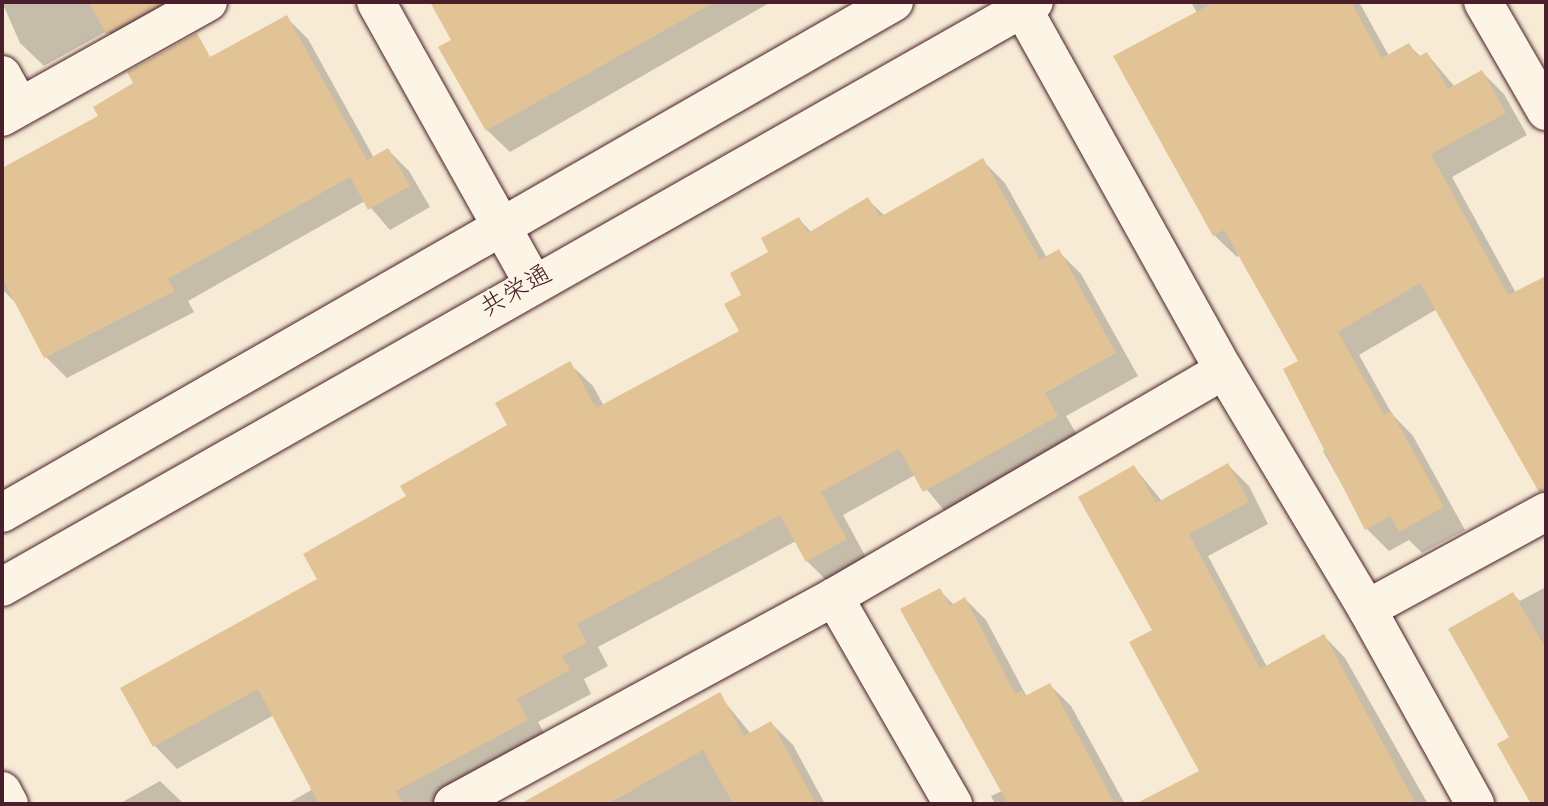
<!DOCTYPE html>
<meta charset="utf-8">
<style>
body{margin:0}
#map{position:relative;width:1548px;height:806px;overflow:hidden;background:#f7ebd5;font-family:Dekko,"Klee One",sans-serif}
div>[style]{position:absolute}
.shadow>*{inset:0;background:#0003}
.building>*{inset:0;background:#e1c395}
.roads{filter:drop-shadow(0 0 2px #4a1f2b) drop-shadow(0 0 2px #4a1f2b)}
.minor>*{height:38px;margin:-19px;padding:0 19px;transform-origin:19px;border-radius:19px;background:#fcf5e5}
.tertiary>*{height:38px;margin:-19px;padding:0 19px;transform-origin:19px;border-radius:19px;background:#fcf5e5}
span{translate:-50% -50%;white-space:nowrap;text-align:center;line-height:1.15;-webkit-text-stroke:5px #fcf5e5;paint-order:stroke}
.street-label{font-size:26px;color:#4a1f2b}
.frame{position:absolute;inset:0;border:4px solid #4a1f2b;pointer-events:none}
</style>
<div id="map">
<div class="shadow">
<div style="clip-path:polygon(2px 2px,183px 2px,131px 56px,107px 31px,44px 66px,20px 43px)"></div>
<div style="clip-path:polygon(432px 2px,771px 2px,510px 152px,487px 130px,453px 41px)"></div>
<div style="clip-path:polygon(1191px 2px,1359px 2px,1389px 56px,1409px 45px,1421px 57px,1427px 54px,1455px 87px,1482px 72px,1504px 94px,1527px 135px,1452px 177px,1516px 293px,1546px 278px,1546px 460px,1536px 465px,1437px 309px,1359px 355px,1392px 414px,1413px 436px,1465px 530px,1422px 553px,1409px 540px,1389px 551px,1367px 529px,1323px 451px,1329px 448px,1300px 361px,1240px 255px,1237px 257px,1214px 235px,1197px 13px)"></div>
<div style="clip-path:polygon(287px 18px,308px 39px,374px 158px,388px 150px,409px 171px,430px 207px,390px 230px,365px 201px,188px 301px,194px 312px,67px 378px,46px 357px,16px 303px,2px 289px,2px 170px)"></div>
<div style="clip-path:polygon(982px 160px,1005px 183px,1047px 258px,1058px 251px,1081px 274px,1138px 376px,1066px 416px,1080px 440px,947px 514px,915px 475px,843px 515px,869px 563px,830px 584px,807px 561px,796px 541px,598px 647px,608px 666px,584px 679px,591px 694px,538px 722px,550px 743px,438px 804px,287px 804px,313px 789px,274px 715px,177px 769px,155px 746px,123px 689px,319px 579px,409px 497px,510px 425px,570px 364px,593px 386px,604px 406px,741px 331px,744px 296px,799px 219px,812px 233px,868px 200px,885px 216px)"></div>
<div style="clip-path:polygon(1228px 465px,1249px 486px,1268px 524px,1208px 556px,1267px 667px,1324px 636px,1345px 658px,1428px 804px,1224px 804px,1213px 793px,1154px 631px,1134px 467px,1162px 501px)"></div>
<div style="clip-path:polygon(1546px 587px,1546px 804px,1533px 804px,1499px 745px,1512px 738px,1513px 594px,1520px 601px)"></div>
<div style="clip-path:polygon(940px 591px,954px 605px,965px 599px,986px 620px,1027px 697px,1050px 685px,1071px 706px,1125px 804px,995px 804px,991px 796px,1002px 791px)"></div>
<div style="clip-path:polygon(719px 695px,751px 734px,771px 723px,793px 745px,825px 804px,554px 804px,547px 791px)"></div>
<div style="clip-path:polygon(160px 781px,184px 804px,119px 804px)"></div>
</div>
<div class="building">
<div style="clip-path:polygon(89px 2px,164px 2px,106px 34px)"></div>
<div style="clip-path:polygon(430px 2px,715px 2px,486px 131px,438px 47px,451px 40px)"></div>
<div style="clip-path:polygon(1215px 2px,1351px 2px,1382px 58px,1409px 43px,1418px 57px,1427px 52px,1448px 89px,1482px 70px,1506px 113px,1431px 154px,1508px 295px,1546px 276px,1546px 490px,1539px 492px,1420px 283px,1338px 332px,1384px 415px,1391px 411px,1444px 507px,1399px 532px,1390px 516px,1365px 530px,1283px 369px,1298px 361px,1224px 230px,1213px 236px,1113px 56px)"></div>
<div style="clip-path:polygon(287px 15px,367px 160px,388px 148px,410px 186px,368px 210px,350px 177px,168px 279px,175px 291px,44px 358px,2px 278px,2px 168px,98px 116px,93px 107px,133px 83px,127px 72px,197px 33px,210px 57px)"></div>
<div style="clip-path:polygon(983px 158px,1040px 260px,1059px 249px,1116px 353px,1045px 393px,1058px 416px,923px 492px,899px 449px,821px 492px,847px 539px,806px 562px,780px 515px,577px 624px,587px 643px,562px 656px,570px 670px,517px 699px,528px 720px,396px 791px,404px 804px,319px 804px,258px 689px,153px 747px,120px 688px,317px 579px,303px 554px,406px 496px,400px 486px,507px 425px,495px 403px,570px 361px,596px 408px,739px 331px,724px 304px,741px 295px,730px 273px,768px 252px,761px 238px,799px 217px,808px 233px,868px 197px,880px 217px)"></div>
<div style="clip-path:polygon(1228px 463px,1249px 502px,1189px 534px,1260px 669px,1324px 634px,1416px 804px,1135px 804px,1199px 771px,1129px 642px,1152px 630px,1078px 497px,1134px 465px,1156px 503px)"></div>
<div style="clip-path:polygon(940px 588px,950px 606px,965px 597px,1015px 694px,1022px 690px,1025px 696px,1050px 683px,1115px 804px,1008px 804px,900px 609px)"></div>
<div style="clip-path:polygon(1513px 592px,1546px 649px,1546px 804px,1531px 804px,1497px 744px,1509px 737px,1448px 629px)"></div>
<div style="clip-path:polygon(720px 692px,744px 736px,771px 721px,816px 804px,733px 804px,703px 750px,608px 804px,520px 804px)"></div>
</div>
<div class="roads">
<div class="minor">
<div style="left:376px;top:2px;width:322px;rotate:60.8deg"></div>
<div style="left:1019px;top:2px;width:421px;rotate:60.9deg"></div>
<div style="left:1224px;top:370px;width:279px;rotate:59.1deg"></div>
<div style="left:1367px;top:609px;width:223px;rotate:61deg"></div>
<div style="left:1483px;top:2px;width:126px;rotate:60deg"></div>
<div style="left:2px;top:75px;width:35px;rotate:61deg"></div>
<div style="left:2px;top:117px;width:236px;rotate:-29.2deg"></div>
<div style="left:834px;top:597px;width:239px;rotate:60.1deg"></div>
<div style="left:1367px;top:609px;width:204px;rotate:-28.5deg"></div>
<div style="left:2px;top:791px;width:15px;rotate:62deg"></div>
<div style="left:453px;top:804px;width:434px;rotate:-28.5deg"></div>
<div style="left:834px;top:597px;width:451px;rotate:-30.2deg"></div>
</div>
<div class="tertiary">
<div style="left:2px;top:513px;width:1028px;rotate:-29.81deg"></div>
<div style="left:2px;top:587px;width:1186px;rotate:-29.55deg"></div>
</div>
</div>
<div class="street-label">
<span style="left:517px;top:293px;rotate:-30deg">共栄通</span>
</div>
<div class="frame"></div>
</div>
